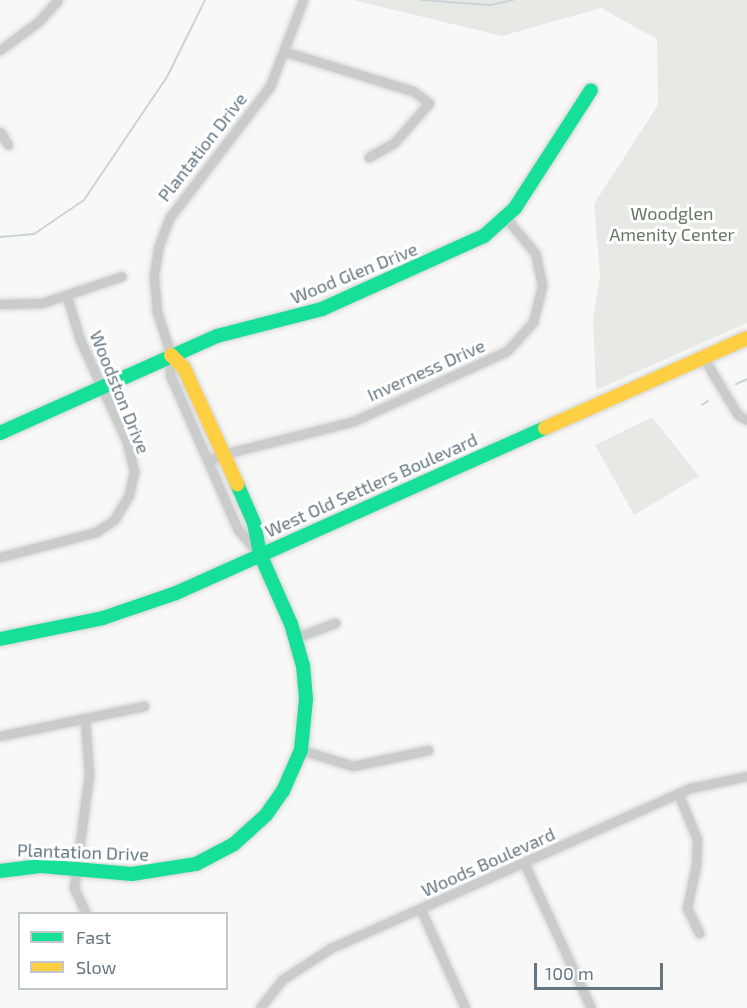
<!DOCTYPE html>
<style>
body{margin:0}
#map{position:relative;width:747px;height:1008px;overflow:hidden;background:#f8f8f7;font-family:"Exo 2",sans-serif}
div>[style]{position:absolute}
.green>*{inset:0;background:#e7e9e4}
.stream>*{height:2px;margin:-1px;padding:0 1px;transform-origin:1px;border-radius:1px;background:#cad4d6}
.roads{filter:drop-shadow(0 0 2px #d3d4d5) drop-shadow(0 0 2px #d3d4d5)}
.street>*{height:9px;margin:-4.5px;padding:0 4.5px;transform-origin:4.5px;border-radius:4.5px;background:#cacccc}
.fast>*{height:14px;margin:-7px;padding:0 7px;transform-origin:7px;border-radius:7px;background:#16e098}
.slow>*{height:14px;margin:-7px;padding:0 7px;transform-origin:7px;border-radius:7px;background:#ffcf43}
span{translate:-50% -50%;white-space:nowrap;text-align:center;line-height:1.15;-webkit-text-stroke:6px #fff;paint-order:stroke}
.street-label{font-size:18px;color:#657680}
.park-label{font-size:18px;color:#687863}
.legend{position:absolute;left:18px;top:912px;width:210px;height:78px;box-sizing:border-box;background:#fff;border:2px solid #c1c8cc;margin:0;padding:8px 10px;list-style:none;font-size:18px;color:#657680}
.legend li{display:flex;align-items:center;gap:12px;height:30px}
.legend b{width:30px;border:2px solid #c1c8cc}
.scale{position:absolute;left:534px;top:963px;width:129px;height:27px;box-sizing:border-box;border:3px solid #657680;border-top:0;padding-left:8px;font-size:18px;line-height:21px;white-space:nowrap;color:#657680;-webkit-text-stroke:4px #fff;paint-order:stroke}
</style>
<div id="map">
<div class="green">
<div style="clip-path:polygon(353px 0,747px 0,747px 323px,596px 390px,593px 320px,600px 277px,594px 204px,658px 105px,657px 39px,601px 8px,502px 36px)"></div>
<div style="clip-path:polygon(652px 417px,699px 476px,634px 515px,595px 445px)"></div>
</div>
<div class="stream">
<div style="left:421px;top:0;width:70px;rotate:4.1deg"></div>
<div style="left:491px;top:5px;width:23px;rotate:-13deg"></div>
<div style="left:0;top:237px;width:34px;rotate:-5deg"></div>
<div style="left:34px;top:234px;width:60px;rotate:-34.2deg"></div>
<div style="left:84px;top:200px;width:148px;rotate:-56deg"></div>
<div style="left:167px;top:77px;width:86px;rotate:-63.7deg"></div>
<div style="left:736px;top:384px;width:12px;rotate:-24deg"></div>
<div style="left:702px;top:405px;width:7px;rotate:-34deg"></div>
</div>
<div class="roads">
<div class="street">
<div style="left:0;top:50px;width:49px;rotate:-36.6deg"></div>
<div style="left:39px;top:21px;width:28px;rotate:-48deg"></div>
<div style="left:286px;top:52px;width:133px;rotate:17.1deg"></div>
<div style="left:413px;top:91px;width:20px;rotate:37deg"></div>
<div style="left:429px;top:103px;width:53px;rotate:131.2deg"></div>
<div style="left:394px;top:143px;width:29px;rotate:151deg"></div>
<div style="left:0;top:132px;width:15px;rotate:58deg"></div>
<div style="left:0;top:304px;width:42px;rotate:-1.4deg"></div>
<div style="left:42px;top:303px;width:84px;rotate:-18.6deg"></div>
<div style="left:703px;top:357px;width:68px;rotate:58.9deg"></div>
<div style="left:738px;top:415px;width:10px;rotate:29deg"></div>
<div style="left:208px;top:461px;width:17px;rotate:-24deg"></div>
<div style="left:224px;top:454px;width:134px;rotate:-14.2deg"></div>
<div style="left:354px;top:421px;width:168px;rotate:-24.6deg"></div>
<div style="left:507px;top:351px;width:39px;rotate:-48deg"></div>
<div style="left:533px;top:322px;width:38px;rotate:-76deg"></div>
<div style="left:542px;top:285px;width:33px;rotate:-102deg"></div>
<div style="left:535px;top:253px;width:45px;rotate:-129.6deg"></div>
<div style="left:259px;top:554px;width:32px;rotate:-131deg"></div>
<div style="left:238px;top:530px;width:169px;rotate:-113.7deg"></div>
<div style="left:170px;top:375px;width:20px;rotate:-87deg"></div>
<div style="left:171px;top:355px;width:45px;rotate:-108deg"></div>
<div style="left:157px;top:312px;width:37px;rotate:-95deg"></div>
<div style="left:154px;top:275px;width:30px;rotate:-81deg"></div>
<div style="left:159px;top:245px;width:30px;rotate:-69deg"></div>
<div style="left:170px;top:217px;width:165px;rotate:-52.6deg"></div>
<div style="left:270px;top:86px;width:92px;rotate:-69deg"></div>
<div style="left:0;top:557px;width:99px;rotate:-14.6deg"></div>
<div style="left:96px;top:532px;width:22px;rotate:-34deg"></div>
<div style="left:114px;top:520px;width:29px;rotate:-59deg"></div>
<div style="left:129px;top:495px;width:25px;rotate:-78deg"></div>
<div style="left:134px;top:471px;width:30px;rotate:-104deg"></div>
<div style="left:127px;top:442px;width:112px;rotate:-114.7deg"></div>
<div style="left:80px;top:340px;width:45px;rotate:-106.8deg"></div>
<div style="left:295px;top:638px;width:43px;rotate:-20.6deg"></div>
<div style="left:85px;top:720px;width:54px;rotate:85.8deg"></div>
<div style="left:89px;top:774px;width:115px;rotate:97.5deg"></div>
<div style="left:74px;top:888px;width:29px;rotate:65deg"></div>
<div style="left:0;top:736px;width:147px;rotate:-11.8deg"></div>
<div style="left:301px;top:750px;width:54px;rotate:17.1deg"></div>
<div style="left:353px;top:766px;width:77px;rotate:-12deg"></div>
<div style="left:678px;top:793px;width:50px;rotate:67.6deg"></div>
<div style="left:697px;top:839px;width:26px;rotate:92deg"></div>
<div style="left:696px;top:865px;width:44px;rotate:101.8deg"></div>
<div style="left:687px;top:908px;width:28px;rotate:64deg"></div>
<div style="left:524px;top:863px;width:160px;rotate:65.2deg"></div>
<div style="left:421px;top:910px;width:107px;rotate:65.8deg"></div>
<div style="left:260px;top:1008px;width:37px;rotate:-52deg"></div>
<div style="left:283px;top:979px;width:57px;rotate:-32.9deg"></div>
<div style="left:331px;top:948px;width:394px;rotate:-24deg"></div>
<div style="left:691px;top:788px;width:57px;rotate:-12.1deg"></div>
</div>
<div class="fast">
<div style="left:0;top:433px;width:238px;rotate:-24.1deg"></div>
<div style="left:217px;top:336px;width:108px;rotate:-14.4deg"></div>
<div style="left:322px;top:309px;width:178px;rotate:-24.3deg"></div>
<div style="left:484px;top:236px;width:42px;rotate:-42.1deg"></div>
<div style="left:515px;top:208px;width:140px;rotate:-57.2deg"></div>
<div style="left:0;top:639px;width:105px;rotate:-11.5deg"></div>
<div style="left:103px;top:618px;width:77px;rotate:-18.9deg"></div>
<div style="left:176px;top:593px;width:404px;rotate:-24.1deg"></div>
<div style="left:0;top:871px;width:41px;rotate:-7deg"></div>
<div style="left:41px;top:866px;width:91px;rotate:5deg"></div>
<div style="left:132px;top:874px;width:65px;rotate:-8.9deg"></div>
<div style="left:196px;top:864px;width:43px;rotate:-27.8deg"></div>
<div style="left:234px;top:844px;width:43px;rotate:-42.2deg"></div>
<div style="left:266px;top:815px;width:29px;rotate:-55deg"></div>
<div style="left:283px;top:791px;width:45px;rotate:-66.3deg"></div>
<div style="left:301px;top:750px;width:51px;rotate:-84.4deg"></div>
<div style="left:306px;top:699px;width:33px;rotate:-95deg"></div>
<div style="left:303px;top:666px;width:44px;rotate:-105.9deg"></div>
<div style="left:291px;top:624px;width:77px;rotate:-113.9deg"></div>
<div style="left:260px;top:554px;width:32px;rotate:-101deg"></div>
<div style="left:254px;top:523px;width:43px;rotate:-113.6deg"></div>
</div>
<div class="slow">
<div style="left:171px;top:355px;width:18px;rotate:45deg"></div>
<div style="left:184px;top:368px;width:128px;rotate:65.4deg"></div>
<div style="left:545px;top:428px;width:221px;rotate:-24deg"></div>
</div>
</div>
<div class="street-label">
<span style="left:202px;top:147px;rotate:-52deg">Plantation Drive</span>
<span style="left:354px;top:273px;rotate:-22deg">Wood Glen Drive</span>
<span style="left:426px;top:370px;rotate:-24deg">Inverness Drive</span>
<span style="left:120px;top:392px;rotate:68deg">Woodston Drive</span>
<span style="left:371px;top:485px;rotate:-24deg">West Old Settlers Boulevard</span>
<span style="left:83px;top:852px;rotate:2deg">Plantation Drive</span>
<span style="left:488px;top:862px;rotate:-24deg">Woods Boulevard</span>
</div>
<div class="park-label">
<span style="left:672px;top:224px">Woodglen<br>Amenity Center</span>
</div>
<ul class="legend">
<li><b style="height:8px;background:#16e098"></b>Fast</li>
<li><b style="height:8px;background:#ffcf43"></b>Slow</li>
</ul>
<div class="scale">100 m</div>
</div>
